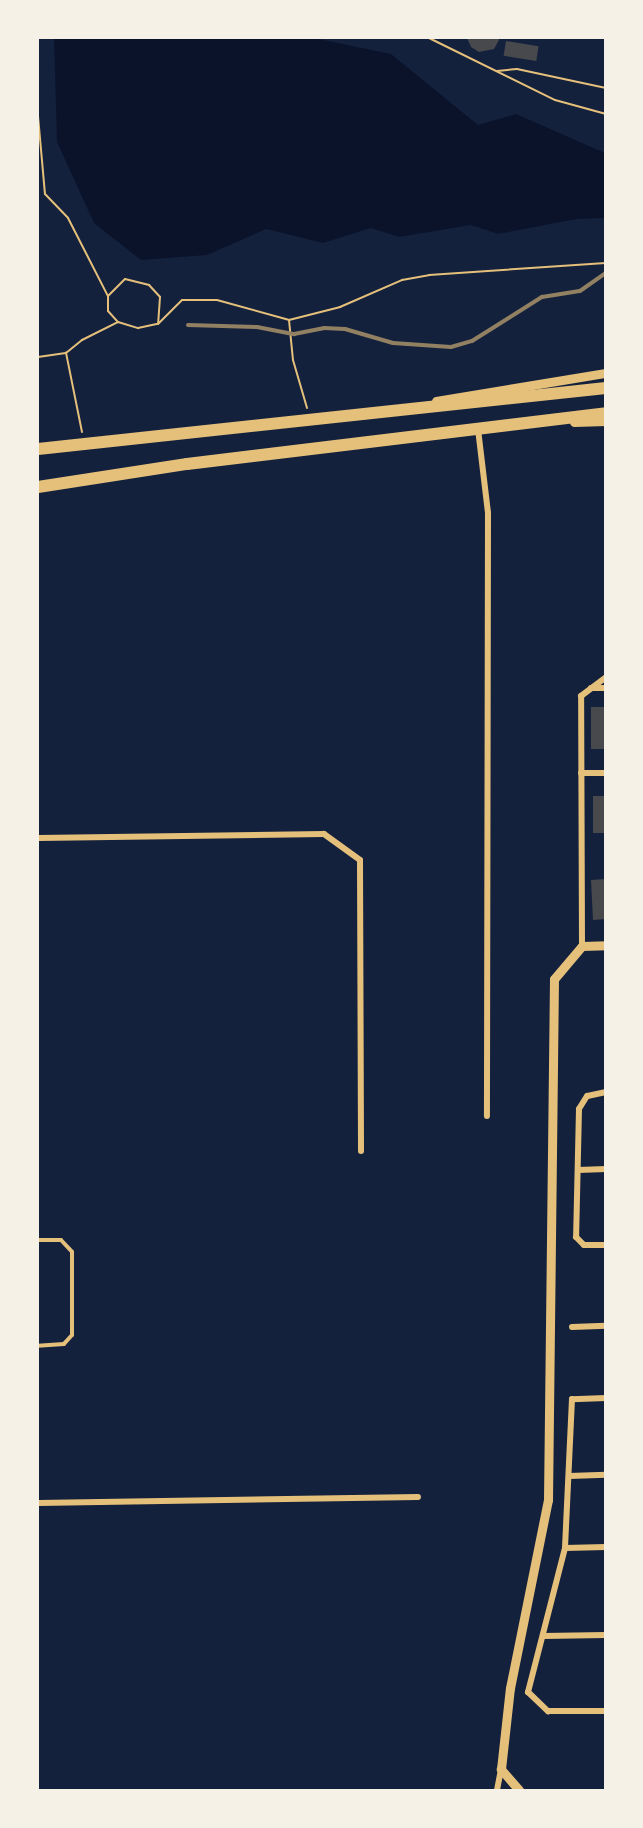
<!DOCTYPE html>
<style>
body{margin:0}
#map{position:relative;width:643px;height:1828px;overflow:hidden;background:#14213d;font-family:"Varela Round",sans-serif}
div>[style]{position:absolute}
.water>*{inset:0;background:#0b132b}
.building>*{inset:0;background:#48494c;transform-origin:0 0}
.path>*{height:2px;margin:-1px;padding:0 1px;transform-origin:1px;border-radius:1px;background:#e5c07b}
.service>*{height:4px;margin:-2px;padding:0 2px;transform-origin:2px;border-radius:2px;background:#e5c07b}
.minor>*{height:6px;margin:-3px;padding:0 3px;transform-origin:3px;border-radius:3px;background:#e5c07b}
.tertiary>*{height:9px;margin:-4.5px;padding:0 4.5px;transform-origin:4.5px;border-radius:4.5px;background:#e5c07b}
.primary>*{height:12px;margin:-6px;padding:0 6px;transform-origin:6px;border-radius:6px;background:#e5c07b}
.rail>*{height:4px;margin:-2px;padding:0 2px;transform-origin:2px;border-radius:2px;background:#918062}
span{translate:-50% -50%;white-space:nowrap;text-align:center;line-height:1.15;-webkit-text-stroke:6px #f6f1e7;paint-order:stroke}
.frame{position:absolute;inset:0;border:39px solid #f6f1e7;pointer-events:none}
</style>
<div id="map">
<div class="water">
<div style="clip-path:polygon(54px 38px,314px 38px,391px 54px,478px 125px,516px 114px,605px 153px,605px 218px,577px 219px,498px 234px,471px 225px,399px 237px,371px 228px,323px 243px,266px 229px,207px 255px,141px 260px,94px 223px,57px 142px)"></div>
</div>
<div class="building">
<div style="clip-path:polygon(467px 38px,499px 38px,499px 40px,494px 49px,479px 52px,471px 47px)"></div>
<div style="left:506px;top:41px;width:33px;height:15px;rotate:9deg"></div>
<div style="left:591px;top:707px;width:15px;height:42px"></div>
<div style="left:606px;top:796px;width:37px;height:13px;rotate:90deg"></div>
<div style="clip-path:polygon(606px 879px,606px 919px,593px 920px,591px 880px)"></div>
</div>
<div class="path">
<div style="left:429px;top:38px;width:140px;rotate:26.2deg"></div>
<div style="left:555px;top:100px;width:53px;rotate:15.4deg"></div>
<div style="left:497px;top:71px;width:20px;rotate:-6deg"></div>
<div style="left:517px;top:69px;width:91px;rotate:12.1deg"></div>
<div style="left:38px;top:116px;width:78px;rotate:84.9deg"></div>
<div style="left:45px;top:194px;width:33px;rotate:46deg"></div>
<div style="left:68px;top:218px;width:88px;rotate:62.9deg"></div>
<div style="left:108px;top:296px;width:15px;rotate:90deg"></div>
<div style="left:108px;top:311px;width:15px;rotate:48deg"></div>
<div style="left:118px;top:322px;width:21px;rotate:17deg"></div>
<div style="left:138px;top:328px;width:19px;rotate:-12deg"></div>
<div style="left:108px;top:296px;width:24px;rotate:-45deg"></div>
<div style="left:125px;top:279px;width:25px;rotate:14deg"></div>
<div style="left:149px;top:285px;width:16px;rotate:47deg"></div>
<div style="left:160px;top:297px;width:27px;rotate:94deg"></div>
<div style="left:158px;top:324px;width:34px;rotate:-45deg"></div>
<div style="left:182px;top:300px;width:35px"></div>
<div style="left:217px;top:300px;width:75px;rotate:15.5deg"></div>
<div style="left:289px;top:320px;width:53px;rotate:-14.3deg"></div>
<div style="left:340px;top:307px;width:68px;rotate:-23.5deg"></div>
<div style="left:402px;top:280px;width:27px;rotate:-10deg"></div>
<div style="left:429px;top:275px;width:177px;rotate:-3.9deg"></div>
<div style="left:289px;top:320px;width:40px;rotate:84.3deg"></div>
<div style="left:293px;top:360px;width:50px;rotate:73.7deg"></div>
<div style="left:38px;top:357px;width:28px;rotate:-8deg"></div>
<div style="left:82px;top:432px;width:81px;rotate:-101.4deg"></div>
<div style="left:66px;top:353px;width:21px;rotate:-39deg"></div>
<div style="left:82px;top:340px;width:40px;rotate:-26.6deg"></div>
</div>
<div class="service">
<div style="left:38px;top:1240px;width:23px"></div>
<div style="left:61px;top:1240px;width:16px;rotate:47deg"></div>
<div style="left:72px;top:1252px;width:83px;rotate:90deg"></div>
<div style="left:72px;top:1335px;width:12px;rotate:132deg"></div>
<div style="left:64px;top:1344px;width:26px;rotate:176deg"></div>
</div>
<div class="minor">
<div style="left:478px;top:429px;width:85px;rotate:83.2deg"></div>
<div style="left:488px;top:513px;width:603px;rotate:90.1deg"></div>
<div style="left:591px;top:688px;width:15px"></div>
<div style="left:581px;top:773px;width:25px"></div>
<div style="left:38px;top:838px;width:286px;rotate:-0.8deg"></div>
<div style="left:324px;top:834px;width:44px;rotate:35.8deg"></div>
<div style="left:360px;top:860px;width:291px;rotate:89.8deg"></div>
<div style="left:582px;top:946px;width:250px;rotate:-90.2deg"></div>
<div style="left:581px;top:696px;width:31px;rotate:-37deg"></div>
<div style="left:606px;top:1092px;width:19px;rotate:168deg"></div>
<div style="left:587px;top:1096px;width:15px;rotate:122deg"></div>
<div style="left:579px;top:1109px;width:128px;rotate:91.3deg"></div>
<div style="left:576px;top:1237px;width:11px;rotate:45deg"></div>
<div style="left:584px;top:1245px;width:22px"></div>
<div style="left:578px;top:1170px;width:28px;rotate:-2deg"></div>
<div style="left:572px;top:1327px;width:34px;rotate:-2deg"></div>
<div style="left:606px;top:1398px;width:34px;rotate:178deg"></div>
<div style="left:572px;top:1399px;width:149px;rotate:92.7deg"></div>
<div style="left:565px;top:1548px;width:149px;rotate:104.4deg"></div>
<div style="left:528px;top:1692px;width:28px;rotate:44deg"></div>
<div style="left:548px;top:1711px;width:58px"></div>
<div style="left:569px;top:1476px;width:37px;rotate:-2deg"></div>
<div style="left:38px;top:1503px;width:380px;rotate:-0.9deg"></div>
<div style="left:565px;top:1548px;width:41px;rotate:-1.4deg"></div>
<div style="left:543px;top:1636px;width:63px;rotate:-0.9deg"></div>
<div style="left:497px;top:1790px;width:21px;rotate:-79deg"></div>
</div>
<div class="tertiary">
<div style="left:436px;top:401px;width:172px;rotate:-9.4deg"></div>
<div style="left:574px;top:422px;width:32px;rotate:-2deg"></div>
<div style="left:519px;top:1790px;width:28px;rotate:-131deg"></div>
<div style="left:501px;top:1769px;width:81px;rotate:-83.7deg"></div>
<div style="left:510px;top:1688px;width:192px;rotate:-78.6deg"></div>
<div style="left:548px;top:1500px;width:521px;rotate:-89.34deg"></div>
<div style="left:554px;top:979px;width:43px;rotate:-49.7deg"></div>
<div style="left:582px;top:946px;width:24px;rotate:-2deg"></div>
</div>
<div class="primary">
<div style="left:38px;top:449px;width:571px;rotate:-6.13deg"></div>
<div style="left:38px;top:487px;width:151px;rotate:-8.8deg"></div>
<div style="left:187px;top:464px;width:422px;rotate:-6.9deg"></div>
</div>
<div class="rail">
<div style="left:188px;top:325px;width:69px;rotate:1.7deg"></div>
<div style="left:257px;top:327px;width:38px;rotate:11deg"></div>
<div style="left:294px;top:334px;width:31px;rotate:-11deg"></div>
<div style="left:324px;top:328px;width:21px;rotate:3deg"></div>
<div style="left:345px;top:329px;width:50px;rotate:16.3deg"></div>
<div style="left:393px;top:343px;width:58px;rotate:3.9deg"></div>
<div style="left:451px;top:347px;width:22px;rotate:-16deg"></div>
<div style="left:472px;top:341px;width:83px;rotate:-32.2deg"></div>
<div style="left:542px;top:297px;width:38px;rotate:-9deg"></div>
<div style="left:580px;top:291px;width:32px;rotate:-35deg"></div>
</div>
<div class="frame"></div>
</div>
